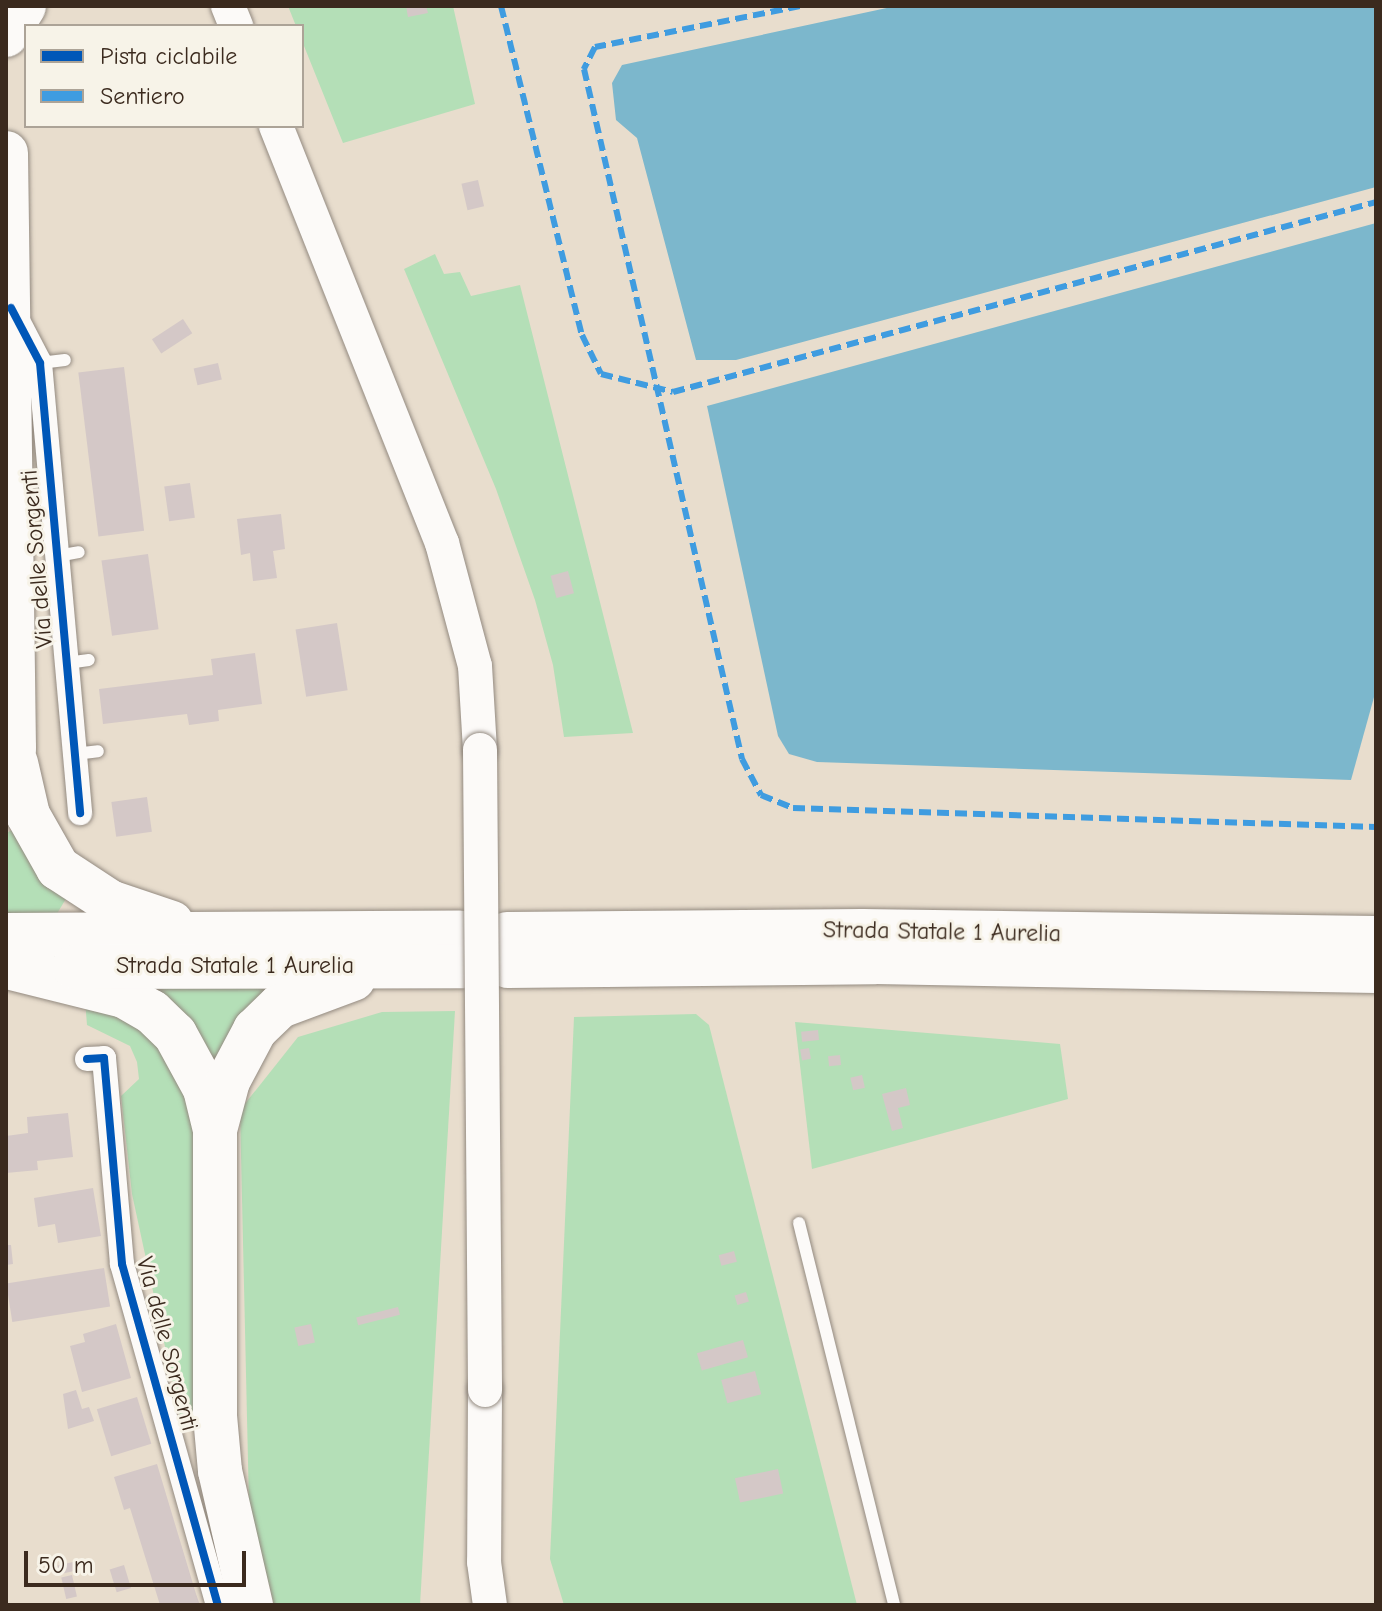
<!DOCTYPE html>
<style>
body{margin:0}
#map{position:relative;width:1382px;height:1611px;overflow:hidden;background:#e8ddcd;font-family:"Comic Neue",sans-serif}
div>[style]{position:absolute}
.green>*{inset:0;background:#b4dfb7}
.water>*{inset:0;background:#7cb7cc}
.building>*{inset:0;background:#d4c8c7;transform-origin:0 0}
.roads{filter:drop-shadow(0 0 2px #938a80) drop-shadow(0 0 2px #938a80)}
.lane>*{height:12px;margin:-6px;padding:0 6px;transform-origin:6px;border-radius:6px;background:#fcfaf8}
.street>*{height:24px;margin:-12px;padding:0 12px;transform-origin:12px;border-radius:12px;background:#fcfaf8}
.secondary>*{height:34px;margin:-17px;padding:0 17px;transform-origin:17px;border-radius:17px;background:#fcfaf8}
.highway>*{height:44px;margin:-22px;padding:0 22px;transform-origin:22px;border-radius:22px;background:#fcfaf8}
.bridges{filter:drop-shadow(0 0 2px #938a80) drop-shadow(0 0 2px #938a80)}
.secondary-bridge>*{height:34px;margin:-17px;padding:0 17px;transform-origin:17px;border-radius:17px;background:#fcfaf8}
.quiet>*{height:6px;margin-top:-3px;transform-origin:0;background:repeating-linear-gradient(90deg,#3f9ce0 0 12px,transparent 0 18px)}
.cycleway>*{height:8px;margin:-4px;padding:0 4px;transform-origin:4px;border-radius:4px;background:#0057b8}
span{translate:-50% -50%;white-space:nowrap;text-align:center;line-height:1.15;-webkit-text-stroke:6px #f7f3e8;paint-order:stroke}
.street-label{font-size:24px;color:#3b2a1e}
.frame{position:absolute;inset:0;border:8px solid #3b2a1e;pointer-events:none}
.legend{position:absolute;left:24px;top:24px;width:280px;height:104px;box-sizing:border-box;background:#f7f3e8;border:2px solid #aca397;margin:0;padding:10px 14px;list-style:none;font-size:24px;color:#3b2a1e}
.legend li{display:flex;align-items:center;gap:16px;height:40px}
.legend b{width:40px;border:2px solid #aca397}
.scale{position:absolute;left:24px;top:1551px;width:222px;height:36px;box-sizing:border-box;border:4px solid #3b2a1e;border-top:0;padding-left:10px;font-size:24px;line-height:28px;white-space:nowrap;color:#3b2a1e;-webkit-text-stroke:6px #f7f3e8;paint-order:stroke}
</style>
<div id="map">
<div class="green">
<div style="clip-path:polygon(288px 6px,453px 6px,475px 104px,343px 143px,302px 41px,302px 26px,296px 26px)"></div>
<div style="clip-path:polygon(435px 254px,444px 274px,460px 272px,471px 296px,520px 285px,633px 733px,564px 737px,553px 665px,535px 600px,496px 489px,404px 269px)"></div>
<div style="clip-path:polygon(12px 830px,67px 897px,55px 917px,6px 917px,6px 833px)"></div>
<div style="clip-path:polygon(277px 982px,213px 1064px,157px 994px,159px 988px)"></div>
<div style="clip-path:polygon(85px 1000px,147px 1027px,184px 1066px,200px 1134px,197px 1427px,183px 1430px,132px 1194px,121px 1096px,139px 1079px,137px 1062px,130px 1046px,87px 1025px)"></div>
<div style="clip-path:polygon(455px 1011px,420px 1605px,274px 1605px,249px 1505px,240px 1110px,298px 1037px,382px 1012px)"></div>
<div style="clip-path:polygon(696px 1014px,709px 1025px,857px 1605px,564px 1605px,550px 1559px,574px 1017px)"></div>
<div style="clip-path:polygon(795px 1022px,1060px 1044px,1068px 1099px,812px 1169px)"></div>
</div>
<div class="water">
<div style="clip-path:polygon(896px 6px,1376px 6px,1376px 187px,736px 360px,696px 360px,637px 138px,616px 120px,612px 83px,622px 65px)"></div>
<div style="clip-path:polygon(1376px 223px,1376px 690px,1351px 780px,817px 762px,789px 754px,778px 736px,707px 406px)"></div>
</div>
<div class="building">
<div style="clip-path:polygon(406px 6px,426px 6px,428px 13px,408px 17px)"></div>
<div style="left:478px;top:180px;width:27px;height:17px;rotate:77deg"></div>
<div style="left:183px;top:319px;width:17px;height:37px;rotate:57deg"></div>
<div style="left:218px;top:363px;width:17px;height:25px;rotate:77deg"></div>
<div style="left:124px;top:367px;width:165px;height:46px;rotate:83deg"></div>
<div style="left:190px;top:483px;width:35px;height:26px;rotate:82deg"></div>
<div style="clip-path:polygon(281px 514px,285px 549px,273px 551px,277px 578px,253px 581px,250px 553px,241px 555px,237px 519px)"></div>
<div style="left:148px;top:554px;width:76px;height:47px;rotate:82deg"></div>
<div style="left:568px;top:571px;width:23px;height:18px;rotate:75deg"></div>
<div style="left:337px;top:623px;width:68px;height:42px;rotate:81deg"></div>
<div style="clip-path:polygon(255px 653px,262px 704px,218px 710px,219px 721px,189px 725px,187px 714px,103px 724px,99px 689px,213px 675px,211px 659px)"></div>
<div style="left:147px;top:797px;width:35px;height:36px;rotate:82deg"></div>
<div style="left:818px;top:1030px;width:10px;height:17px;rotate:84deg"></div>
<div style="left:809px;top:1048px;width:11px;height:9px;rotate:80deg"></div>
<div style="left:840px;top:1055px;width:10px;height:12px;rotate:84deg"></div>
<div style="left:862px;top:1075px;width:13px;height:12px;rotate:77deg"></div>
<div style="clip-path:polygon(906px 1088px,910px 1105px,898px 1108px,903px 1128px,892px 1131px,882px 1094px)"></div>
<div style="clip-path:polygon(68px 1113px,73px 1157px,37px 1161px,38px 1170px,6px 1173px,6px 1136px,28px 1133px,27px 1117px)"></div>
<div style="clip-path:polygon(93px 1188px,101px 1236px,58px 1243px,55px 1224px,38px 1227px,34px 1198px)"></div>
<div style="clip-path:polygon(6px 1245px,11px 1245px,13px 1264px,6px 1265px)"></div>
<div style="left:734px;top:1251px;width:11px;height:16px;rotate:75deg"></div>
<div style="left:104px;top:1268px;width:39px;height:99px;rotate:81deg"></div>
<div style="left:746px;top:1292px;width:10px;height:12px;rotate:73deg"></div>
<div style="left:398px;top:1307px;width:8px;height:43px;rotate:76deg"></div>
<div style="clip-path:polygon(116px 1324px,131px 1378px,82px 1392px,70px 1346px,85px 1342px,83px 1334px)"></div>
<div style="left:311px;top:1324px;width:19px;height:17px;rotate:78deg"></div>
<div style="left:743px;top:1340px;width:18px;height:48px;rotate:74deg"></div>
<div style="left:755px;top:1371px;width:24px;height:35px;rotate:75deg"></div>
<div style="clip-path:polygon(76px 1390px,82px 1409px,89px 1407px,94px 1421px,68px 1429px,63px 1394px)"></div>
<div style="left:137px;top:1397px;width:49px;height:42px;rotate:73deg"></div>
<div style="clip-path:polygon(157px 1464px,196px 1594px,200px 1605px,160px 1605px,130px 1508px,124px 1510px,114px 1477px)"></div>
<div style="left:778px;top:1469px;width:25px;height:44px;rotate:78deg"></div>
<div style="left:73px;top:1562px;width:9px;height:16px;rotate:77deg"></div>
<div style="left:124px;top:1565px;width:24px;height:15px;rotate:73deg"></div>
<div style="left:72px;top:1575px;width:22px;height:11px;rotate:77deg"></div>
</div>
<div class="roads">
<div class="lane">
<div style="left:40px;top:363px;width:25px;rotate:-7deg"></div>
<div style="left:57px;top:556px;width:22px;rotate:-10deg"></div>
<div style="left:67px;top:663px;width:22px;rotate:-8deg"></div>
<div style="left:75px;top:754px;width:23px;rotate:-7deg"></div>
<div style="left:799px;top:1223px;width:394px;rotate:76deg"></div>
</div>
<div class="street">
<div style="left:16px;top:317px;width:52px;rotate:62.4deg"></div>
<div style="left:40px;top:363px;width:452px;rotate:84.9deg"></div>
<div style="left:87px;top:1059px;width:17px;rotate:-3deg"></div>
<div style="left:104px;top:1058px;width:207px;rotate:85deg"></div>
<div style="left:122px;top:1264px;width:354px;rotate:74.3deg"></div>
</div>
<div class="secondary">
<div style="left:228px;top:6px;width:22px;rotate:68deg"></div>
<div style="left:276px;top:126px;width:449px;rotate:68.3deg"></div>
<div style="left:442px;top:543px;width:127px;rotate:75deg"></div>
<div style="left:475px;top:666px;width:84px;rotate:86.6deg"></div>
<div style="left:485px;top:1390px;width:172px;rotate:90.3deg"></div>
<div style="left:484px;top:1562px;width:43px;rotate:82.1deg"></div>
</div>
<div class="highway">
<div style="left:6px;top:35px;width:34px;rotate:-58deg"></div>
<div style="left:6px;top:153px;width:595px;rotate:89.23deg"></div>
<div style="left:14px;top:748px;width:53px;rotate:98.7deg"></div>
<div style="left:16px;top:763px;width:53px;rotate:77deg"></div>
<div style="left:28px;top:815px;width:61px;rotate:60.5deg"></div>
<div style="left:58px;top:868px;width:62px;rotate:33.2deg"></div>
<div style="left:110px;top:902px;width:65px;rotate:18.7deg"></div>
<div style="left:507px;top:934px;width:355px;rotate:-0.5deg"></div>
<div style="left:862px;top:931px;width:514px;rotate:0.78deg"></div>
<div style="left:6px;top:935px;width:454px;rotate:-0.3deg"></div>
<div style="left:508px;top:966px;width:367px;rotate:-0.6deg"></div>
<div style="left:875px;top:962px;width:501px;rotate:1.03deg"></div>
<div style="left:7px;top:967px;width:121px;rotate:13.9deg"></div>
<div style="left:124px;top:996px;width:32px;rotate:30deg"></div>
<div style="left:152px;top:1012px;width:32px;rotate:44deg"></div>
<div style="left:175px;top:1034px;width:63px;rotate:61.4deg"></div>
<div style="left:205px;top:1089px;width:42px;rotate:76.3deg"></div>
<div style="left:215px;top:1130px;width:286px;rotate:90deg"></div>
<div style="left:215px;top:1416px;width:55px;rotate:84.8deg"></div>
<div style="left:220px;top:1471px;width:138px;rotate:77deg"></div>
<div style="left:74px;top:967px;width:389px;rotate:-0.1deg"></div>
<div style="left:215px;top:1130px;width:51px;rotate:-75.1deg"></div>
<div style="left:228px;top:1081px;width:58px;rotate:-62.1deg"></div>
<div style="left:255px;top:1030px;width:35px;rotate:-44deg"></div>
<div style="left:280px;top:1006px;width:78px;rotate:-20.3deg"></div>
</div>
</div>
<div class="bridges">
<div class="secondary-bridge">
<div style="left:480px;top:750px;width:640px;rotate:89.55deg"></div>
</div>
</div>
<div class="quiet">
<div style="left:501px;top:6px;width:339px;rotate:76.2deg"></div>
<div style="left:582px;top:335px;width:43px;rotate:64deg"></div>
<div style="left:601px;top:374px;width:74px;rotate:14deg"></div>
<div style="left:673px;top:392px;width:728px;rotate:-15.12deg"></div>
<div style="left:800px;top:6px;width:209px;rotate:168.7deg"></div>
<div style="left:595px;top:47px;width:25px;rotate:117deg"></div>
<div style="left:584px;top:69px;width:708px;rotate:77.1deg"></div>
<div style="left:742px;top:759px;width:41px;rotate:62.2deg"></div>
<div style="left:761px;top:795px;width:35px;rotate:22deg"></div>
<div style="left:793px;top:808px;width:583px;rotate:1.87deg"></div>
</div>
<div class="cycleway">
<div style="left:11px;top:308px;width:62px;rotate:62.2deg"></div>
<div style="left:40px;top:363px;width:452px;rotate:84.9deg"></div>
<div style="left:87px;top:1059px;width:17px;rotate:-3deg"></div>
<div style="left:104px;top:1058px;width:207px;rotate:85deg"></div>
<div style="left:122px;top:1264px;width:354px;rotate:74.3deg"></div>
</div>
<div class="street-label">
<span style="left:37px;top:559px;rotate:-95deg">Via delle Sorgenti</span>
<span style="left:942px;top:932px;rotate:1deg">Strada Statale 1 Aurelia</span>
<span style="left:235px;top:966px">Strada Statale 1 Aurelia</span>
<span style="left:167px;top:1344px;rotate:75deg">Via delle Sorgenti</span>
</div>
<div class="frame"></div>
<ul class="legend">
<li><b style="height:10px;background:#0057b8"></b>Pista ciclabile</li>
<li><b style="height:10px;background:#3f9ce0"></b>Sentiero</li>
</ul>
<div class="scale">50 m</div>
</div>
